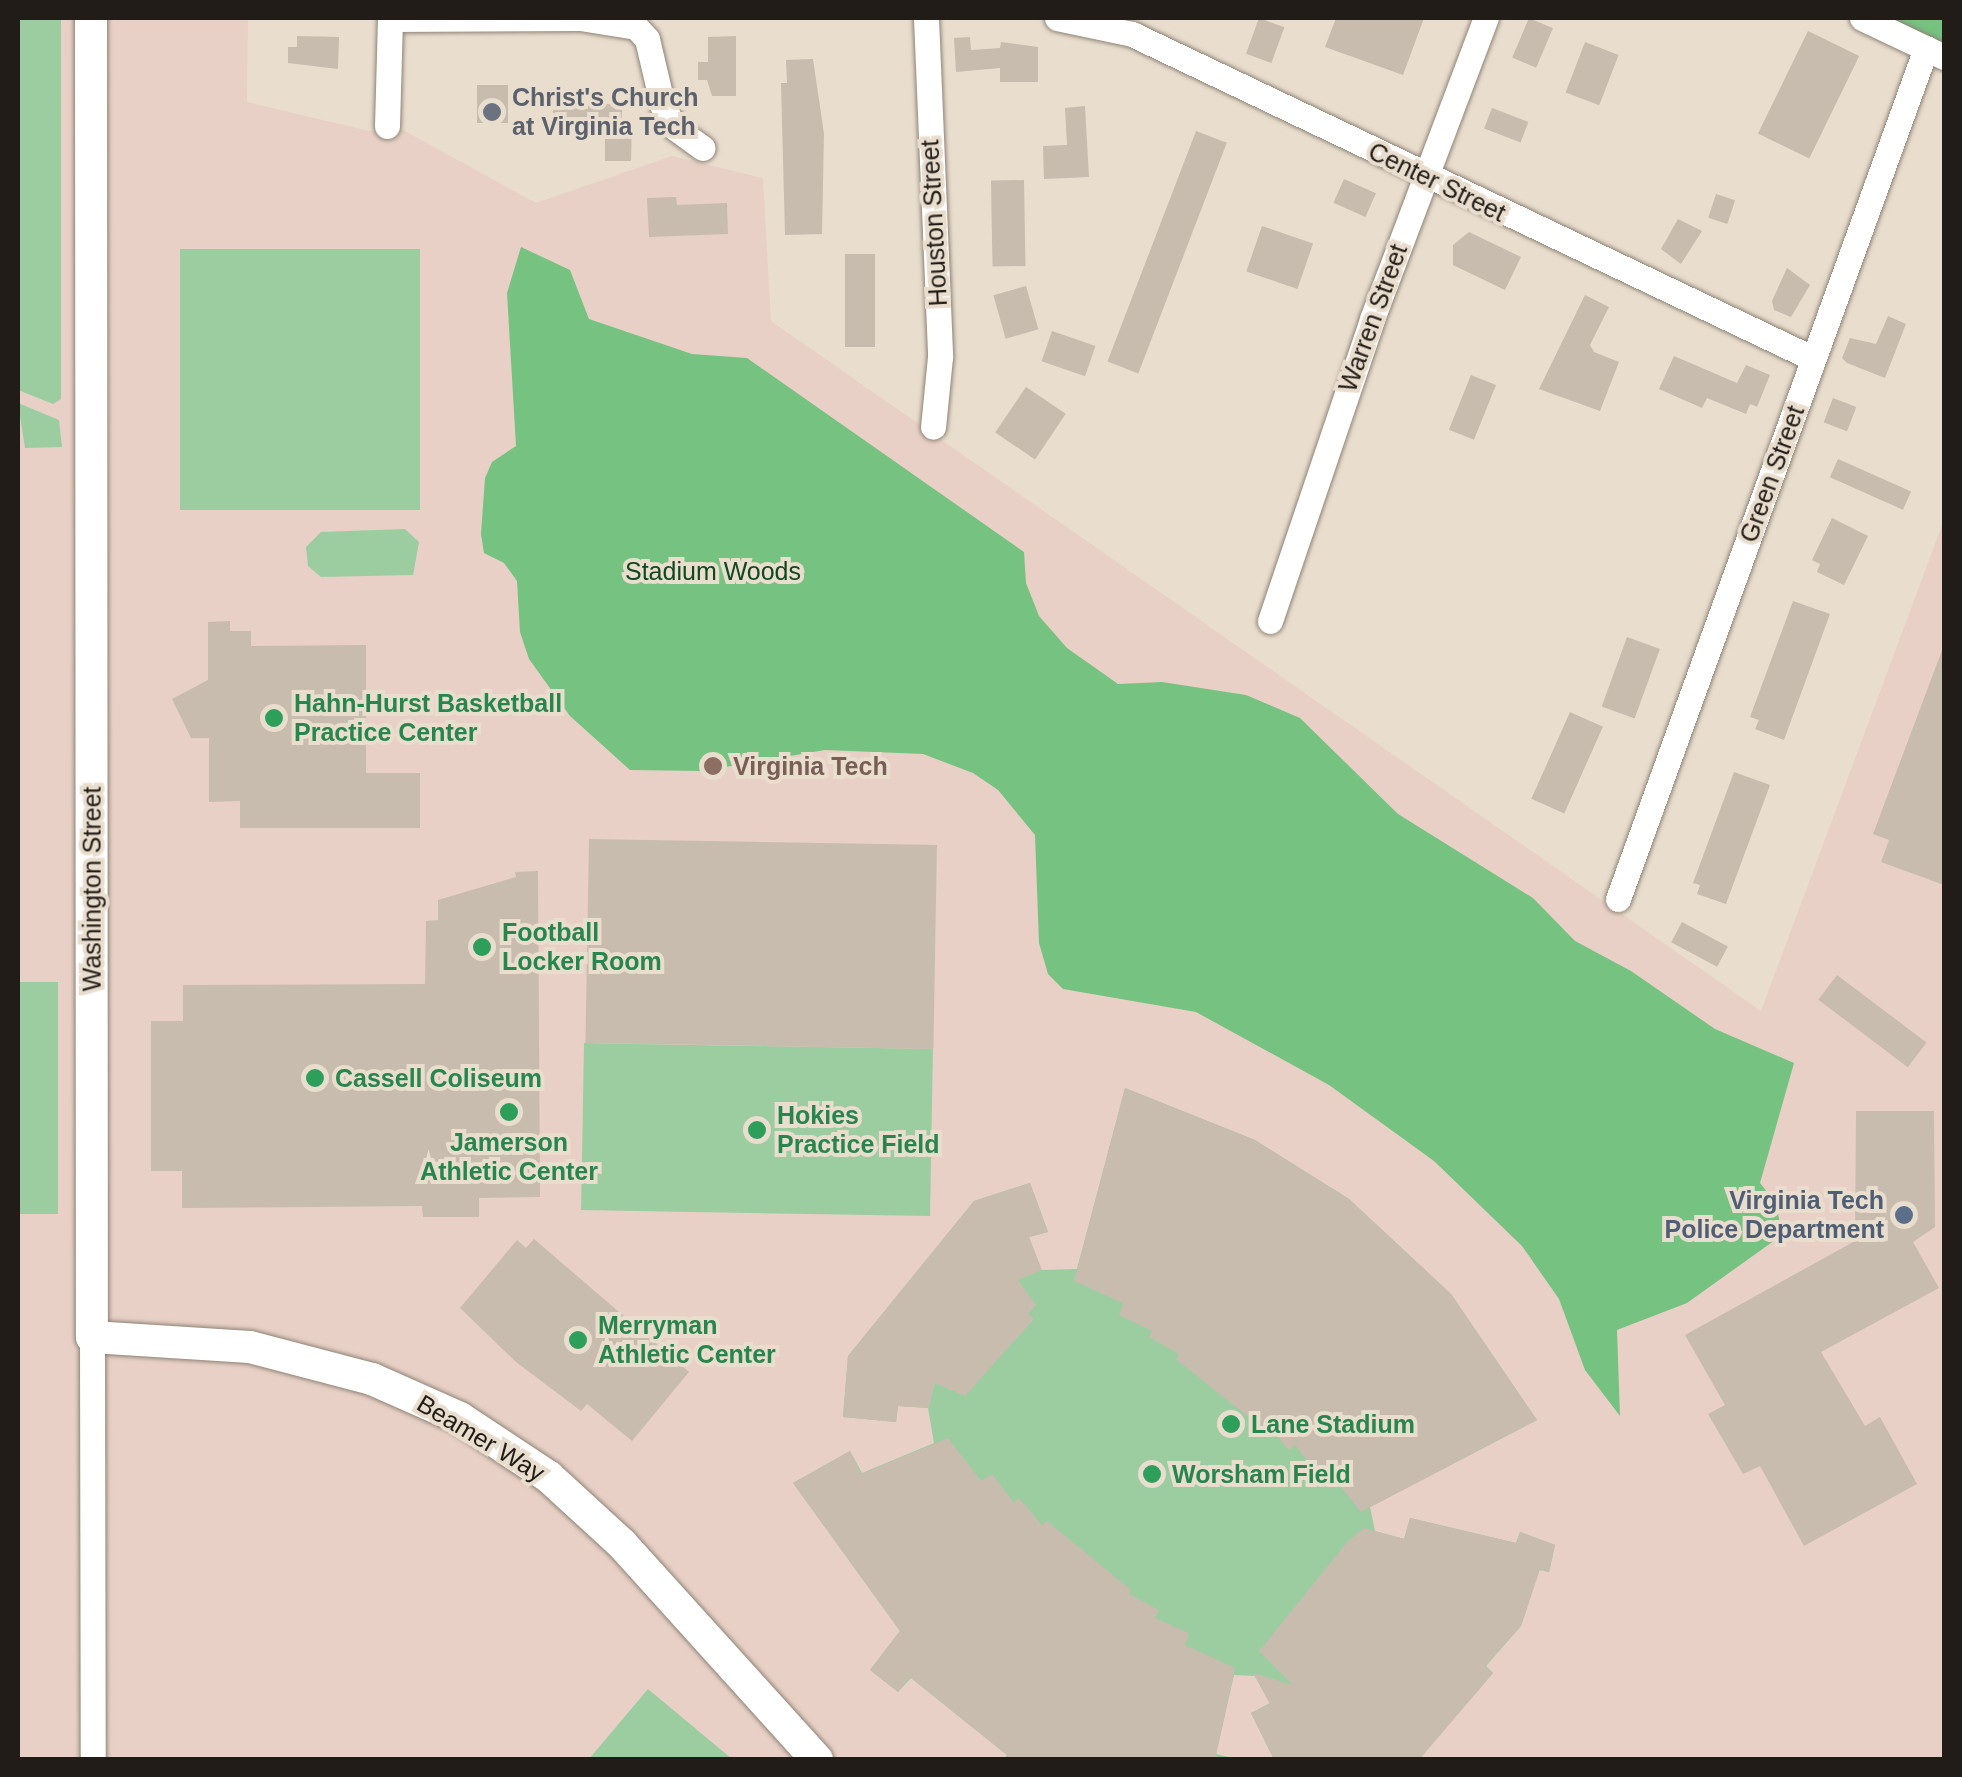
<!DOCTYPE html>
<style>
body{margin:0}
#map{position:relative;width:1962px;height:1777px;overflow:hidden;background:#e9ddce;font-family:Arial,sans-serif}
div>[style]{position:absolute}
.education>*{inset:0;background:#e8d0c6}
.green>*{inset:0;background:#9bcda1;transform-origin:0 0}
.forest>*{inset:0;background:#76c281}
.building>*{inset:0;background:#c7bcad;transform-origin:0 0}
.roads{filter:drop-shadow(0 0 2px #8e8375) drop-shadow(0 0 2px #8e8375)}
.minor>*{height:25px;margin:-12.5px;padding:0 12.5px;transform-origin:12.5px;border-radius:12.5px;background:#fff}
.major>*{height:32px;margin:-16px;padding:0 16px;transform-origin:16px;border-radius:16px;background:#fff}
.dots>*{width:28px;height:28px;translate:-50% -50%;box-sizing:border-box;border:5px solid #e9ddce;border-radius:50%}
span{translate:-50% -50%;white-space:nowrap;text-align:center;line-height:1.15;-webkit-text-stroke:8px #e9ddce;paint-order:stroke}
.worship-label{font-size:25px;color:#5b616d;font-weight:700}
.left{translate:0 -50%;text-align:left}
.street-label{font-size:25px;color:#211c17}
.park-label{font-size:25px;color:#10481e}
.leisure-label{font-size:25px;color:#27864d;font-weight:700}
.education-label{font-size:25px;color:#785e54;font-weight:700}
.service-label{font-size:25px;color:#4e5e75;font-weight:700}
.right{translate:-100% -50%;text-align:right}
.frame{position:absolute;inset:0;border:20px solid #211c17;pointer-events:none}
</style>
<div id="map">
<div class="education">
<div style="clip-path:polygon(18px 18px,248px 18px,247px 102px,369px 131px,403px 130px,536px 203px,672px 156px,763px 178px,771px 321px,1761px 1011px,1944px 520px,1944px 1759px,18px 1759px)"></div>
</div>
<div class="green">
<div style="clip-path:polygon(18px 18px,61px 18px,61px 399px,53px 404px,18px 390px)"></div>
<div style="left:420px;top:249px;width:261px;height:240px;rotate:90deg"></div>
<div style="clip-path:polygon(18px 403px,59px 420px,62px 447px,25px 448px)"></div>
<div style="clip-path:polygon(405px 529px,419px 542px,413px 575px,321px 577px,308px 566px,306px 547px,321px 532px)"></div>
<div style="left:18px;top:982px;width:40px;height:232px"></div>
<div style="left:584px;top:1043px;width:349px;height:167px;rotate:1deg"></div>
<div style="clip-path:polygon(1125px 1088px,1255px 1140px,1349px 1199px,1451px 1294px,1537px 1420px,1370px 1507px,1375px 1531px,1404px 1539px,1410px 1518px,1516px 1543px,1520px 1532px,1555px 1545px,1549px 1572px,1539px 1570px,1521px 1626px,1486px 1666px,1493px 1673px,1419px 1759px,1274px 1759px,1251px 1713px,1270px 1703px,1255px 1676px,1234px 1675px,1216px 1754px,1237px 1759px,1004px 1759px,1007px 1755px,911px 1678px,898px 1692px,870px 1670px,900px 1631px,793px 1483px,850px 1451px,862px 1473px,934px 1443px,928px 1408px,898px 1406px,896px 1422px,843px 1417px,848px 1356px,974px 1201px,1030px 1183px,1048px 1232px,1029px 1237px,1041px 1270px,1077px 1269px)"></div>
<div style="clip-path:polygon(648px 1689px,732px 1759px,589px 1759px)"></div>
</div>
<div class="forest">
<div style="clip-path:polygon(1889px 18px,1944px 18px,1944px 44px)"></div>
<div style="clip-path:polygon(521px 247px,570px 270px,589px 319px,692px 354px,747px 358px,1024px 552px,1026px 583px,1039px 616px,1067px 648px,1118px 684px,1162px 682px,1246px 695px,1300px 718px,1398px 814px,1533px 898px,1575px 941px,1631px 971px,1715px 1029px,1794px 1063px,1760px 1183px,1776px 1203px,1782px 1235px,1687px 1303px,1617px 1330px,1620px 1416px,1585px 1370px,1559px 1299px,1522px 1246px,1434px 1161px,1329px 1085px,1196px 1012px,1063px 989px,1048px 974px,1039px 943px,1035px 835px,998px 790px,973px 773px,923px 754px,825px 750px,702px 771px,630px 770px,570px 716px,529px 659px,520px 632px,517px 581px,504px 563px,484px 553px,481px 534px,485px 478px,492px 462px,516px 446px,507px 293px)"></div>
</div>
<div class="building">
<div style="left:1259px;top:18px;width:27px;height:38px;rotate:20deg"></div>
<div style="clip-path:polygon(1336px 18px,1424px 18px,1403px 75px,1325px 47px)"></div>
<div style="left:1529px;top:18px;width:26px;height:43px;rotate:23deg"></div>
<div style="left:1808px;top:31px;width:57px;height:114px;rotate:26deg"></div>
<div style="clip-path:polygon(297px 36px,339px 37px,338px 69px,288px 63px,288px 47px,297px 47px)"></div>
<div style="clip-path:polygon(736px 36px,736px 96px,712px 96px,707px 80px,698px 80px,698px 62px,708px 62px,708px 37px)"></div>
<div style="clip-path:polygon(970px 37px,971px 50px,1000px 48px,1001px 42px,1038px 47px,1038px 82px,1000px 82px,1000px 68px,956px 72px,954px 38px)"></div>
<div style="left:1585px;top:42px;width:36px;height:54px;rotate:21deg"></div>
<div style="clip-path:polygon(813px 59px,824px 134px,822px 234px,785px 235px,781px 83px,787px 83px,786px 60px)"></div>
<div style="left:477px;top:85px;width:31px;height:38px"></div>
<div style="clip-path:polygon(600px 104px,622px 104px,622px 120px,632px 121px,631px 161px,605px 161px,605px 134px,553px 134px,553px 107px)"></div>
<div style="clip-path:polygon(1085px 106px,1089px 177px,1044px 179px,1043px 146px,1067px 145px,1065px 108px)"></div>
<div style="left:1492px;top:108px;width:39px;height:22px;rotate:21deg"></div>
<div style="left:1196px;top:131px;width:33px;height:247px;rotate:21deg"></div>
<div style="left:1344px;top:179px;width:35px;height:26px;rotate:24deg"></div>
<div style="left:1024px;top:180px;width:86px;height:33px;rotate:89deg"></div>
<div style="left:1716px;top:194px;width:20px;height:25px;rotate:18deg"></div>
<div style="clip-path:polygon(676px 197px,677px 205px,727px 203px,728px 234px,649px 237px,647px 198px)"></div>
<div style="clip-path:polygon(1678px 219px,1702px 231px,1681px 264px,1661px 249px)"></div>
<div style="left:1262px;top:226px;width:54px;height:48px;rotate:19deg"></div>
<div style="clip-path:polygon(1469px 232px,1521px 257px,1505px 290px,1453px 265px,1453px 245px)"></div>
<div style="left:845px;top:254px;width:30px;height:93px"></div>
<div style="clip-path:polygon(1787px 268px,1810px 285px,1791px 317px,1774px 310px,1772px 301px)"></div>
<div style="left:1026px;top:286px;width:45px;height:34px;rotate:74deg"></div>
<div style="clip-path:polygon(1585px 295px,1609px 307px,1590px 345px,1594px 352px,1619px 362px,1600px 411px,1539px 389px)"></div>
<div style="clip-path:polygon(1888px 316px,1906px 324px,1885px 378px,1847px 363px,1842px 358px,1850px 338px,1876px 344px)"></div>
<div style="left:1052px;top:331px;width:46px;height:32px;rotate:19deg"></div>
<div style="clip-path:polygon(1674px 356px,1737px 383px,1746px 365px,1770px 375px,1757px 407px,1750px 404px,1746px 414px,1707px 398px,1702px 408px,1659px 389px)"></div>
<div style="left:1471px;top:375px;width:27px;height:59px;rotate:22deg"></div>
<div style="left:1026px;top:387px;width:48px;height:55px;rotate:34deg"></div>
<div style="left:1833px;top:398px;width:25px;height:26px;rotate:21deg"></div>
<div style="left:1838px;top:459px;width:80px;height:20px;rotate:24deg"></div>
<div style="clip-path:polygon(1832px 518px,1868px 536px,1844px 585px,1817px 572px,1820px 564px,1812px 560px)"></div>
<div style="clip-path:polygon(1793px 601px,1830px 614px,1784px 740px,1755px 729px,1759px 720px,1750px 717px)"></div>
<div style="clip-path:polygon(230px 621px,230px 631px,251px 631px,251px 646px,366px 645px,366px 773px,420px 773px,420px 828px,240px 828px,240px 801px,209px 802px,209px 738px,191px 738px,172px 699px,208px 680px,208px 622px)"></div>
<div style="left:1627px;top:637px;width:35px;height:74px;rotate:20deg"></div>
<div style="clip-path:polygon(1944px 645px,1944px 885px,1881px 862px,1889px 840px,1873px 834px)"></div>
<div style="left:1570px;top:712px;width:36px;height:95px;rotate:24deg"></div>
<div style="clip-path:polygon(1734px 772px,1770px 785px,1726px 904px,1697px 894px,1700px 885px,1693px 883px)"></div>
<div style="left:589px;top:839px;width:348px;height:204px;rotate:1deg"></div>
<div style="clip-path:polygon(538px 871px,540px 1197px,479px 1198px,479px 1217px,423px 1217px,422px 1206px,182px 1208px,182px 1171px,151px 1171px,151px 1021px,183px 1021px,183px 985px,425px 984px,426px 921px,438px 920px,438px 900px,516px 877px,515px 872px)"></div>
<div style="left:1682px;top:922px;width:52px;height:23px;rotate:28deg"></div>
<div style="left:1837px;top:975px;width:112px;height:31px;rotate:37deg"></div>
<div style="clip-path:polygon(1125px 1088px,1255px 1140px,1349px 1199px,1451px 1294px,1537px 1420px,1361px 1512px,1326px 1468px,1317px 1473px,1295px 1445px,1289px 1450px,1266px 1424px,1262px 1428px,1176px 1359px,1179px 1354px,1149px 1337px,1152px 1331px,1119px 1315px,1123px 1303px,1074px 1281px)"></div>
<div style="clip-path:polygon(1856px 1111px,1934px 1111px,1935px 1227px,1913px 1242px,1939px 1288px,1821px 1352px,1865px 1426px,1880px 1417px,1917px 1484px,1804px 1546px,1760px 1466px,1743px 1474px,1708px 1414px,1725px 1405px,1685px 1335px,1855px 1241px)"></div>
<div style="clip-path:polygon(1030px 1183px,1048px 1232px,1029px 1237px,1042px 1270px,1018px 1280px,1036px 1305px,1028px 1314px,1034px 1319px,965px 1396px,935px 1383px,929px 1408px,898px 1406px,896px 1422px,843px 1417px,848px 1356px,974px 1201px)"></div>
<div style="clip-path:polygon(534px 1239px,689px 1372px,632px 1441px,587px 1404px,581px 1411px,516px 1362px,460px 1308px,517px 1240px,526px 1248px)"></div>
<div style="clip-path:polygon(948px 1438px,981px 1481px,992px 1474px,1014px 1503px,1019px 1498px,1042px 1525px,1047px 1521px,1131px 1590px,1129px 1594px,1159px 1610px,1155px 1618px,1189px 1633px,1185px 1645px,1235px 1668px,1215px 1760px,1013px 1760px,910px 1677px,898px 1692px,870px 1670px,900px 1631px,793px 1483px,850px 1451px,861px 1474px)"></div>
<div style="clip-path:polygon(1410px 1518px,1516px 1543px,1520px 1532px,1555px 1545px,1549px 1572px,1540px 1569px,1521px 1626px,1485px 1666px,1493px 1673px,1419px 1760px,1274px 1760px,1251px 1713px,1270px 1704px,1253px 1673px,1293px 1685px,1259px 1651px,1348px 1541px,1364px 1528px,1404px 1539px)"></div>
</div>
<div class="roads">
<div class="minor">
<div style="left:926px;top:18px;width:339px;rotate:87.6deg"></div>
<div style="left:940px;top:357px;width:70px;rotate:95.7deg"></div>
<div style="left:1057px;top:18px;width:77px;rotate:12deg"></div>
<div style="left:1132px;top:34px;width:755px;rotate:25.48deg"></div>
<div style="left:1862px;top:18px;width:91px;rotate:25.4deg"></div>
<div style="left:390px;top:19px;width:190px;rotate:-0.3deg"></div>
<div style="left:580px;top:18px;width:57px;rotate:9.1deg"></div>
<div style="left:636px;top:27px;width:16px;rotate:47deg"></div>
<div style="left:647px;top:39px;width:70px;rotate:76.8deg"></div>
<div style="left:663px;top:107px;width:24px;rotate:60deg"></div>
<div style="left:675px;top:128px;width:34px;rotate:36deg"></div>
<div style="left:387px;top:126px;width:108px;rotate:-88.4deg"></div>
<div style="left:1270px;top:621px;width:319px;rotate:-71.3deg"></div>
<div style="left:1372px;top:319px;width:322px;rotate:-69.3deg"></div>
<div style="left:1618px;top:899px;width:905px;rotate:-70.1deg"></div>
<div style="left:92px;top:1337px;width:423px;rotate:89.9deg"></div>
</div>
<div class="major">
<div style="left:91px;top:18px;width:1319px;rotate:89.96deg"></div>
<div style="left:92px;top:1337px;width:158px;rotate:3.6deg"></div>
<div style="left:250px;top:1347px;width:126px;rotate:14.7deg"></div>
<div style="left:372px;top:1379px;width:96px;rotate:23.9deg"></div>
<div style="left:460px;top:1418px;width:107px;rotate:33.5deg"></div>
<div style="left:549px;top:1477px;width:99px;rotate:42.5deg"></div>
<div style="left:622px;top:1544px;width:291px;rotate:47.9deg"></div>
</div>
</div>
<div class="dots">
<div style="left:492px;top:112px;background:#6b7280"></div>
<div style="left:274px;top:718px;background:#2e9e5b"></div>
<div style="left:713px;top:766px;background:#8d6e63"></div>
<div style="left:482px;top:947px;background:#2e9e5b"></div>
<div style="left:315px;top:1078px;background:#2e9e5b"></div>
<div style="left:509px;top:1112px;background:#2e9e5b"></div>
<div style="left:757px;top:1130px;background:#2e9e5b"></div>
<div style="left:1904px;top:1215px;background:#5c6f8a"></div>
<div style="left:578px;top:1340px;background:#2e9e5b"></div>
<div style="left:1231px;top:1424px;background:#2e9e5b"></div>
<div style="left:1152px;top:1474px;background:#2e9e5b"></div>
</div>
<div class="worship-label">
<span class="left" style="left:512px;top:112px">Christ's Church<br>at Virginia Tech</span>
</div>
<div class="street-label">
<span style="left:1437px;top:182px;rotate:26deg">Center Street</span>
<span style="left:934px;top:223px;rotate:-93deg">Houston Street</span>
<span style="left:1373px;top:318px;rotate:-70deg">Warren Street</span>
<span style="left:1772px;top:474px;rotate:-70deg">Green Street</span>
<span style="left:92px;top:889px;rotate:-90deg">Washington Street</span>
<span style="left:481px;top:1438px;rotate:31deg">Beamer Way</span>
</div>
<div class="park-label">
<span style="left:713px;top:571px">Stadium Woods</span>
</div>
<div class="leisure-label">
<span class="left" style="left:294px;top:718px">Hahn-Hurst Basketball<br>Practice Center</span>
<span class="left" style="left:502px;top:947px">Football<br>Locker Room</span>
<span class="left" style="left:335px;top:1078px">Cassell Coliseum</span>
<span class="left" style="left:777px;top:1130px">Hokies<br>Practice Field</span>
<span style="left:509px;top:1157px">Jamerson<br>Athletic Center</span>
<span class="left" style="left:598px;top:1340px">Merryman<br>Athletic Center</span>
<span class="left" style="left:1251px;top:1424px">Lane Stadium</span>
<span class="left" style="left:1172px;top:1474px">Worsham Field</span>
</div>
<div class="education-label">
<span class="left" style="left:733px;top:766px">Virginia Tech</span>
</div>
<div class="service-label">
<span class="right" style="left:1884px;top:1215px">Virginia Tech<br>Police Department</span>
</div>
<div class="frame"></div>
</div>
